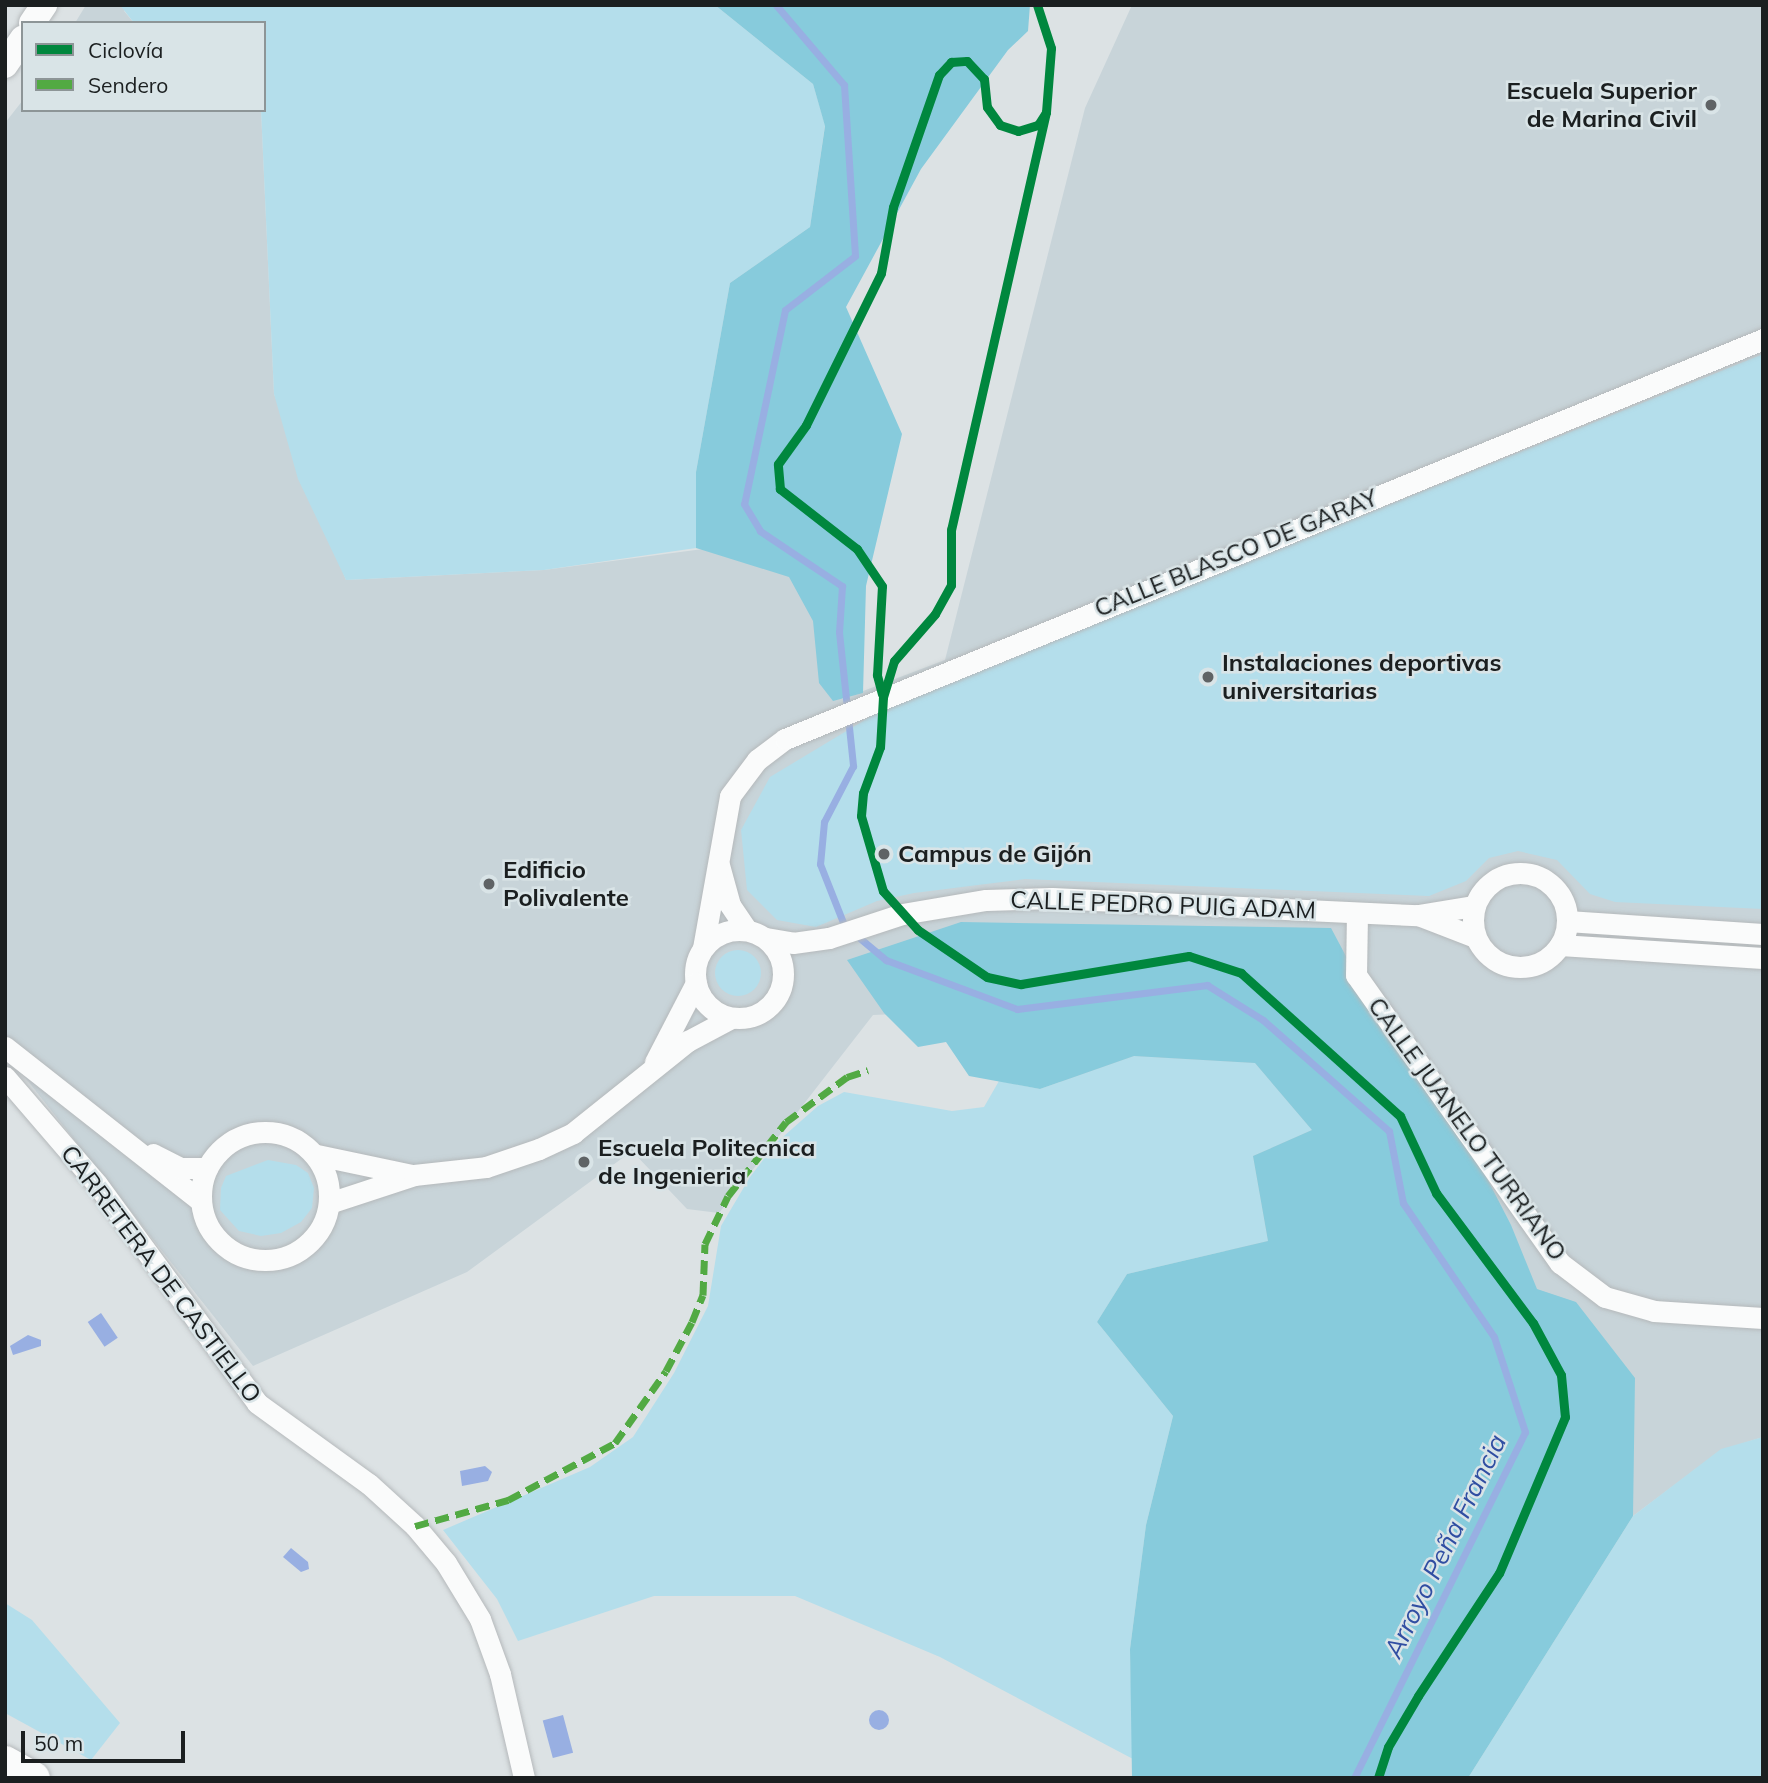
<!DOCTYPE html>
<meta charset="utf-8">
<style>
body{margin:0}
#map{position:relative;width:1768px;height:1783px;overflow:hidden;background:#dce2e4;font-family:Mulish,sans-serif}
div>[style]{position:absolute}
.built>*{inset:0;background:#c8d4d9}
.green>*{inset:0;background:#b4deeb}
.round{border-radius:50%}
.forest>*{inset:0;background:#87cbdc}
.water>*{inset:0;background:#98afe2;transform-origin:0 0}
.stream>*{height:7px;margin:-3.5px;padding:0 3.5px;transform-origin:3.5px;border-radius:3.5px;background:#98afe2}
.roads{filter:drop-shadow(0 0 2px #b5b9bb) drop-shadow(0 0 2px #b5b9bb)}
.minor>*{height:21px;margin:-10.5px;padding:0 10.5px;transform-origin:10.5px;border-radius:10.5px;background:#fafbfb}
.minor>.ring{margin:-10.5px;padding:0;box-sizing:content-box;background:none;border:21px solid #fafbfb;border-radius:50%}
.major>*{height:26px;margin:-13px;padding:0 13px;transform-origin:13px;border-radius:13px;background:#fafbfb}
.highway>*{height:32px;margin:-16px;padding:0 16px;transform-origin:16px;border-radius:16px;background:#fafbfb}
.quiet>*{height:7px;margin-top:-3.5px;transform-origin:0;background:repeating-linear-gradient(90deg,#52aa43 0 14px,transparent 0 21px)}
.cycleway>*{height:9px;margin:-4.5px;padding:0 4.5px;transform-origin:4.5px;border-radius:4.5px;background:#00873e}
.dots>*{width:19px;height:19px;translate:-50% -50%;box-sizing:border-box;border:4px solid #d9e4e7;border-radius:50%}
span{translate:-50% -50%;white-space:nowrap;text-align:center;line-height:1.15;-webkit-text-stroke:5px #d9e4e7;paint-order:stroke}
.poi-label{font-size:24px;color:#1b1f20;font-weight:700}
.right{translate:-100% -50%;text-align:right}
.left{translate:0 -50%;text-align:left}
.street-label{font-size:24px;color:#1b1f20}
.water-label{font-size:26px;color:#304ea2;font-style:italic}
.frame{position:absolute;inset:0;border:7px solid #1b1f20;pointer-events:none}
.legend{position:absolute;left:21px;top:21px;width:245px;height:91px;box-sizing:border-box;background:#d9e4e7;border:2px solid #8d9597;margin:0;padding:9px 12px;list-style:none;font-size:21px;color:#1b1f20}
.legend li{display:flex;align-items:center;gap:14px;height:35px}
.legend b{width:35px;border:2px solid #8d9597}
.scale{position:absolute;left:21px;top:1731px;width:164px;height:32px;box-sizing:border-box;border:4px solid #1b1f20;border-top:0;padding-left:9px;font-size:21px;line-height:24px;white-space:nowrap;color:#1b1f20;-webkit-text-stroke:5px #d9e4e7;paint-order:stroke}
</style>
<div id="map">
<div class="built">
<div style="clip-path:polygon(86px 5px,128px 5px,124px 11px,134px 23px,75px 23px)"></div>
<div style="clip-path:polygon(1132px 5px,1763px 5px,1763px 1437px,1721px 1450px,1633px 1516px,1430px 1212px,1226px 1251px,990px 1010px,873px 1015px,719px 1213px,687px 1209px,632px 1151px,467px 1272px,253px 1366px,5px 1052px,5px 123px,23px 100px,23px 110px,261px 110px,274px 394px,346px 580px,544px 570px,741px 544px,832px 575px,842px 699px,945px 660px,1085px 108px)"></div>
</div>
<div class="green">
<div style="clip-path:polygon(120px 5px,715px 5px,813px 84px,825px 125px,810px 227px,730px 283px,696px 472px,696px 548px,544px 570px,346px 580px,298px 479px,274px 394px,261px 110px,264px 23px,134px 23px)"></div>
<div style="clip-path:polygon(1763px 354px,1763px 909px,1615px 902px,1590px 894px,1557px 860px,1518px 851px,1489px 858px,1466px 881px,1429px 896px,1025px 879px,914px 893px,877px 901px,816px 927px,777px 920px,747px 890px,741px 830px,770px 777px,883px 709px)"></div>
<div class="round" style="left:715px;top:950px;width:46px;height:46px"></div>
<div style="clip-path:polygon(1134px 1056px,1255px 1063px,1312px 1130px,1253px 1156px,1268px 1241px,1127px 1274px,1097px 1322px,1173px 1416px,1146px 1525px,1130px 1649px,1133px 1759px,940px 1657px,795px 1596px,654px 1596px,518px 1641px,497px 1599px,443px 1530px,590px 1467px,633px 1437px,674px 1373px,708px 1306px,721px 1226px,750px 1177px,776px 1143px,818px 1106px,844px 1092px,952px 1111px,984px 1107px,999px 1081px,1040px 1089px)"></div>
<div style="clip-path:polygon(268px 1160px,296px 1165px,308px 1173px,314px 1188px,312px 1208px,301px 1222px,281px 1233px,261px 1236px,239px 1231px,220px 1210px,221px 1188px,226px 1176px)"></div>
<div style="clip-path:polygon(1763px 1437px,1763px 1778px,1468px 1778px,1633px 1516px,1721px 1449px)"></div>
<div style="clip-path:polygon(5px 1603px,32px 1620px,120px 1723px,91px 1760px,5px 1713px)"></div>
</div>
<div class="forest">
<div style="clip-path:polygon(715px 5px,1030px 5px,1028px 31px,1008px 50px,921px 169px,846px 307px,902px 434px,866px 586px,863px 693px,833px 701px,819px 683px,813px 621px,789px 577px,696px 548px,696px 472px,730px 283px,810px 227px,825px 126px,813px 84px)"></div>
<div style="clip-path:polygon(961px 922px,1331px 928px,1356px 975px,1454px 1114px,1511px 1225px,1537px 1289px,1576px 1302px,1635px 1378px,1633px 1516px,1468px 1778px,1132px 1778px,1130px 1649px,1146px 1525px,1173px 1416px,1097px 1322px,1127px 1274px,1268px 1241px,1253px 1156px,1312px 1130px,1255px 1063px,1134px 1056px,1040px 1089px,969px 1076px,946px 1042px,918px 1047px,884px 1013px,847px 960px)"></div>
</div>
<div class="water">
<div style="left:101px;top:1313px;width:30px;height:16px;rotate:56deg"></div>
<div style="clip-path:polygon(28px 1335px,41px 1340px,41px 1346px,13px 1355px,10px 1346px)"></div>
<div style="clip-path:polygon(485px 1466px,492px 1472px,488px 1481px,462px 1486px,460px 1471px)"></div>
<div style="clip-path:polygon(291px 1548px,308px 1562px,309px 1569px,301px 1572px,283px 1557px)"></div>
<div class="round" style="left:869px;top:1710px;width:20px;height:20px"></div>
<div style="left:563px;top:1715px;width:39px;height:21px;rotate:75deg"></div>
</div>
<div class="stream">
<div style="left:776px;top:5px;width:105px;rotate:49.6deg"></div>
<div style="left:844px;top:85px;width:171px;rotate:86.3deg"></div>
<div style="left:855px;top:256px;width:88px;rotate:142.4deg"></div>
<div style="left:785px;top:310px;width:198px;rotate:101.9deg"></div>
<div style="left:744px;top:504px;width:31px;rotate:59deg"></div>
<div style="left:760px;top:531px;width:99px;rotate:33.9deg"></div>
<div style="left:842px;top:586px;width:46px;rotate:93.7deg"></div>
<div style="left:839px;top:632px;width:135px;rotate:84deg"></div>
<div style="left:853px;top:766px;width:63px;rotate:117.4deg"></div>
<div style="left:824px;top:822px;width:42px;rotate:95.4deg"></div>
<div style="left:820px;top:864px;width:66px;rotate:68.5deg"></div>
<div style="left:844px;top:925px;width:55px;rotate:39.8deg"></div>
<div style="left:886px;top:960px;width:140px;rotate:20.5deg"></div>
<div style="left:1017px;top:1009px;width:192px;rotate:-7.2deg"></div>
<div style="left:1207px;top:985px;width:66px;rotate:32deg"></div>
<div style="left:1263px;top:1020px;width:168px;rotate:41.4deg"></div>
<div style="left:1389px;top:1131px;width:73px;rotate:79deg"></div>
<div style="left:1403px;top:1203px;width:162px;rotate:55.8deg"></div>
<div style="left:1494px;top:1337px;width:100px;rotate:71.9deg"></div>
<div style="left:1525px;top:1432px;width:386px;rotate:116.3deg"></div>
</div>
<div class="roads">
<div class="minor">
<div style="left:719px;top:865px;width:41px;rotate:74.6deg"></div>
<div style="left:730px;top:905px;width:30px;rotate:56deg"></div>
<div class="ring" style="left:1473px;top:873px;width:73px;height:73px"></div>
<div style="left:1357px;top:913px;width:62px;rotate:90.9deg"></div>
<div style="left:1356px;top:975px;width:353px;rotate:54.7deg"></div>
<div style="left:1560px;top:1263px;width:56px;rotate:37.1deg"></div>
<div style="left:1605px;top:1297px;width:51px;rotate:15.9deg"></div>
<div style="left:1654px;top:1311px;width:109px;rotate:3.7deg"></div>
<div style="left:1418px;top:915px;width:61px;rotate:21.1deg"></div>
<div style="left:1567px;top:921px;width:196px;rotate:3.8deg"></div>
<div class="ring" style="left:695px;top:930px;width:67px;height:67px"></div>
<div style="left:766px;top:938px;width:27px;rotate:10deg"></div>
<div style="left:793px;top:943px;width:36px;rotate:-8deg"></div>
<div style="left:829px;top:938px;width:77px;rotate:-18.2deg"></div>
<div style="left:902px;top:914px;width:85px;rotate:-9.5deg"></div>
<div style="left:986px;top:900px;width:66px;rotate:-1.7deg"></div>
<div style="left:1052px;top:898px;width:366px;rotate:2.7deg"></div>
<div style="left:1418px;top:915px;width:57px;rotate:-9.1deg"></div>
<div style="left:1560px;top:945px;width:203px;rotate:3.7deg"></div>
<div style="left:703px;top:948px;width:154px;rotate:-79.9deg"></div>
<div style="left:730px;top:796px;width:45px;rotate:-53.1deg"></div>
<div style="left:757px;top:760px;width:35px;rotate:-37deg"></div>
<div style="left:785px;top:739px;width:1057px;rotate:-22.24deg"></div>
<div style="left:5px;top:1047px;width:249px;rotate:38.2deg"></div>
<div style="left:655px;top:1062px;width:89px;rotate:-62.6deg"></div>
<div style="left:5px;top:1077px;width:141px;rotate:49.3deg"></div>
<div style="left:97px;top:1184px;width:271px;rotate:53.8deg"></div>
<div style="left:257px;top:1403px;width:138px;rotate:35.9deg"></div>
<div style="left:369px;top:1484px;width:62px;rotate:42.4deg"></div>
<div style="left:415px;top:1526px;width:48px;rotate:50deg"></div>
<div style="left:446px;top:1563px;width:66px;rotate:58.7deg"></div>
<div style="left:480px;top:1619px;width:59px;rotate:70deg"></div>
<div style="left:500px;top:1674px;width:107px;rotate:77deg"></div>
<div class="ring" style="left:201px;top:1132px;width:107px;height:107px"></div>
<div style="left:153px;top:1154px;width:31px;rotate:27deg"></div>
<div style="left:181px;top:1168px;width:26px"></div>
<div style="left:317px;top:1155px;width:97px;rotate:11.9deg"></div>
<div style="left:329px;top:1203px;width:89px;rotate:-18.2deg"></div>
<div style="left:414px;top:1175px;width:72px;rotate:-6.3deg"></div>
<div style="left:486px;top:1167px;width:56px;rotate:-18.8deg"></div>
<div style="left:539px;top:1149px;width:38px;rotate:-25deg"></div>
<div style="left:573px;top:1133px;width:147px;rotate:-38.7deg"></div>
<div style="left:688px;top:1041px;width:49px;rotate:-28.1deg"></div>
</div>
<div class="major">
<div style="left:32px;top:23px;width:22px;rotate:-56deg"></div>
<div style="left:5px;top:65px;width:32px;rotate:-56deg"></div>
</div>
<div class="highway">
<div style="left:5px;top:1762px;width:33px;rotate:29deg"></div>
</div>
</div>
<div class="quiet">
<div style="left:415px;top:1526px;width:97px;rotate:-15.6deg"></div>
<div style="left:508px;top:1500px;width:121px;rotate:-28deg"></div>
<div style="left:615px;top:1443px;width:88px;rotate:-54.7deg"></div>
<div style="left:666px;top:1371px;width:55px;rotate:-62deg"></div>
<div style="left:692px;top:1322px;width:29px;rotate:-68deg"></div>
<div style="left:703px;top:1295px;width:51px;rotate:-87.8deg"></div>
<div style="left:705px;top:1244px;width:53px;rotate:-64.4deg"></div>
<div style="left:728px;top:1196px;width:94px;rotate:-51.9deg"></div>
<div style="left:786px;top:1122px;width:76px;rotate:-36.4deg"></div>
<div style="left:847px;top:1077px;width:22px;rotate:-18deg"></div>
</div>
<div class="cycleway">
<div style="left:1046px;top:112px;width:429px;rotate:102.8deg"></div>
<div style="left:951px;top:530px;width:55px;rotate:90deg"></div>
<div style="left:951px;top:585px;width:33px;rotate:119deg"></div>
<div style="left:935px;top:614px;width:62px;rotate:131.1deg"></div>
<div style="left:894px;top:661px;width:38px;rotate:107deg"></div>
<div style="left:883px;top:697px;width:50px;rotate:93.4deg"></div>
<div style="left:880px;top:747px;width:49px;rotate:110.3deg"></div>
<div style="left:863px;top:793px;width:23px;rotate:95deg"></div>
<div style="left:861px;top:816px;width:78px;rotate:73.7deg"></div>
<div style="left:883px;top:891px;width:52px;rotate:48.1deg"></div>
<div style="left:918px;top:930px;width:83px;rotate:34.3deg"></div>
<div style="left:987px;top:977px;width:35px;rotate:12deg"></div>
<div style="left:1021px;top:984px;width:170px;rotate:-9.5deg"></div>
<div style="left:1189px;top:956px;width:55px;rotate:18.1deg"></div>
<div style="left:1241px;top:973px;width:214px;rotate:42deg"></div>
<div style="left:1400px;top:1116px;width:85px;rotate:64.9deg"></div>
<div style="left:1436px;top:1193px;width:162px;rotate:53.3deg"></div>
<div style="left:1533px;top:1323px;width:59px;rotate:61.7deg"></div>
<div style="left:1561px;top:1375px;width:42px;rotate:84.6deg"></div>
<div style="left:1565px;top:1417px;width:169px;rotate:112.9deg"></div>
<div style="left:1499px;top:1573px;width:147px;rotate:123.4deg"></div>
<div style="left:1418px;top:1696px;width:59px;rotate:120.5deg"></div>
<div style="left:1388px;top:1747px;width:33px;rotate:108deg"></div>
<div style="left:882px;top:694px;width:20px;rotate:-105deg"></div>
<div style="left:877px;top:675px;width:89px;rotate:-86.8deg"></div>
<div style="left:882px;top:586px;width:45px;rotate:-124deg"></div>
<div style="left:857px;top:549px;width:98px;rotate:-142.1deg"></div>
<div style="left:780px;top:489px;width:25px;rotate:-95deg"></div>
<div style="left:778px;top:464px;width:48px;rotate:-54.3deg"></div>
<div style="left:806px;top:425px;width:169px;rotate:-63.7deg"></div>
<div style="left:881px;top:273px;width:67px;rotate:-79.7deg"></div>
<div style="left:893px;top:207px;width:140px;rotate:-70.8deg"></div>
<div style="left:939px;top:75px;width:18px;rotate:-47deg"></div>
<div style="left:951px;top:62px;width:16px;rotate:-4deg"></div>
<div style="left:967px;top:61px;width:25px;rotate:47deg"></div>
<div style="left:984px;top:79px;width:28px;rotate:84deg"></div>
<div style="left:987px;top:107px;width:22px;rotate:54deg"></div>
<div style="left:1000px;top:125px;width:19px;rotate:18deg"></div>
<div style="left:1018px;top:131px;width:21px;rotate:-17deg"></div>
<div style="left:1038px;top:125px;width:15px;rotate:-58deg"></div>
<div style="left:1046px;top:112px;width:64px;rotate:-85.5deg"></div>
<div style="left:1051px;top:48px;width:45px;rotate:-108deg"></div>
</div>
<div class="dots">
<div style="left:1711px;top:105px;background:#5f6365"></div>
<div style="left:1208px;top:677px;background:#5f6365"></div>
<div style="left:884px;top:854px;background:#5f6365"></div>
<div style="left:489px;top:884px;background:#5f6365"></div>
<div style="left:584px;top:1162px;background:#5f6365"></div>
</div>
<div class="poi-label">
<span class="right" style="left:1697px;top:105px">Escuela Superior<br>de Marina Civil</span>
<span class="left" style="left:1222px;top:677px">Instalaciones deportivas<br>universitarias</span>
<span class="left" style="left:898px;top:854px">Campus de Gijón</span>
<span class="left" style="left:503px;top:884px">Edificio<br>Polivalente</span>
<span class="left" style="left:598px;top:1162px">Escuela Politecnica<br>de Ingenieria</span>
</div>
<div class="street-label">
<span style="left:1236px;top:553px;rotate:-22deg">CALLE BLASCO DE GARAY</span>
<span style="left:1163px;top:905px;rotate:2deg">CALLE PEDRO PUIG ADAM</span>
<span style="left:1467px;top:1129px;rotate:54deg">CALLE JUANELO TURRIANO</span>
<span style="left:161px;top:1274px;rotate:53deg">CARRETERA DE CASTIELLO</span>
</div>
<div class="water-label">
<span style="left:1445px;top:1546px;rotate:-64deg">Arroyo Peña Francia</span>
</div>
<div class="frame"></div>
<ul class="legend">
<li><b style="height:9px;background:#00873e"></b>Ciclovía</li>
<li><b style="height:9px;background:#52aa43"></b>Sendero</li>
</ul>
<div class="scale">50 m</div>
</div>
